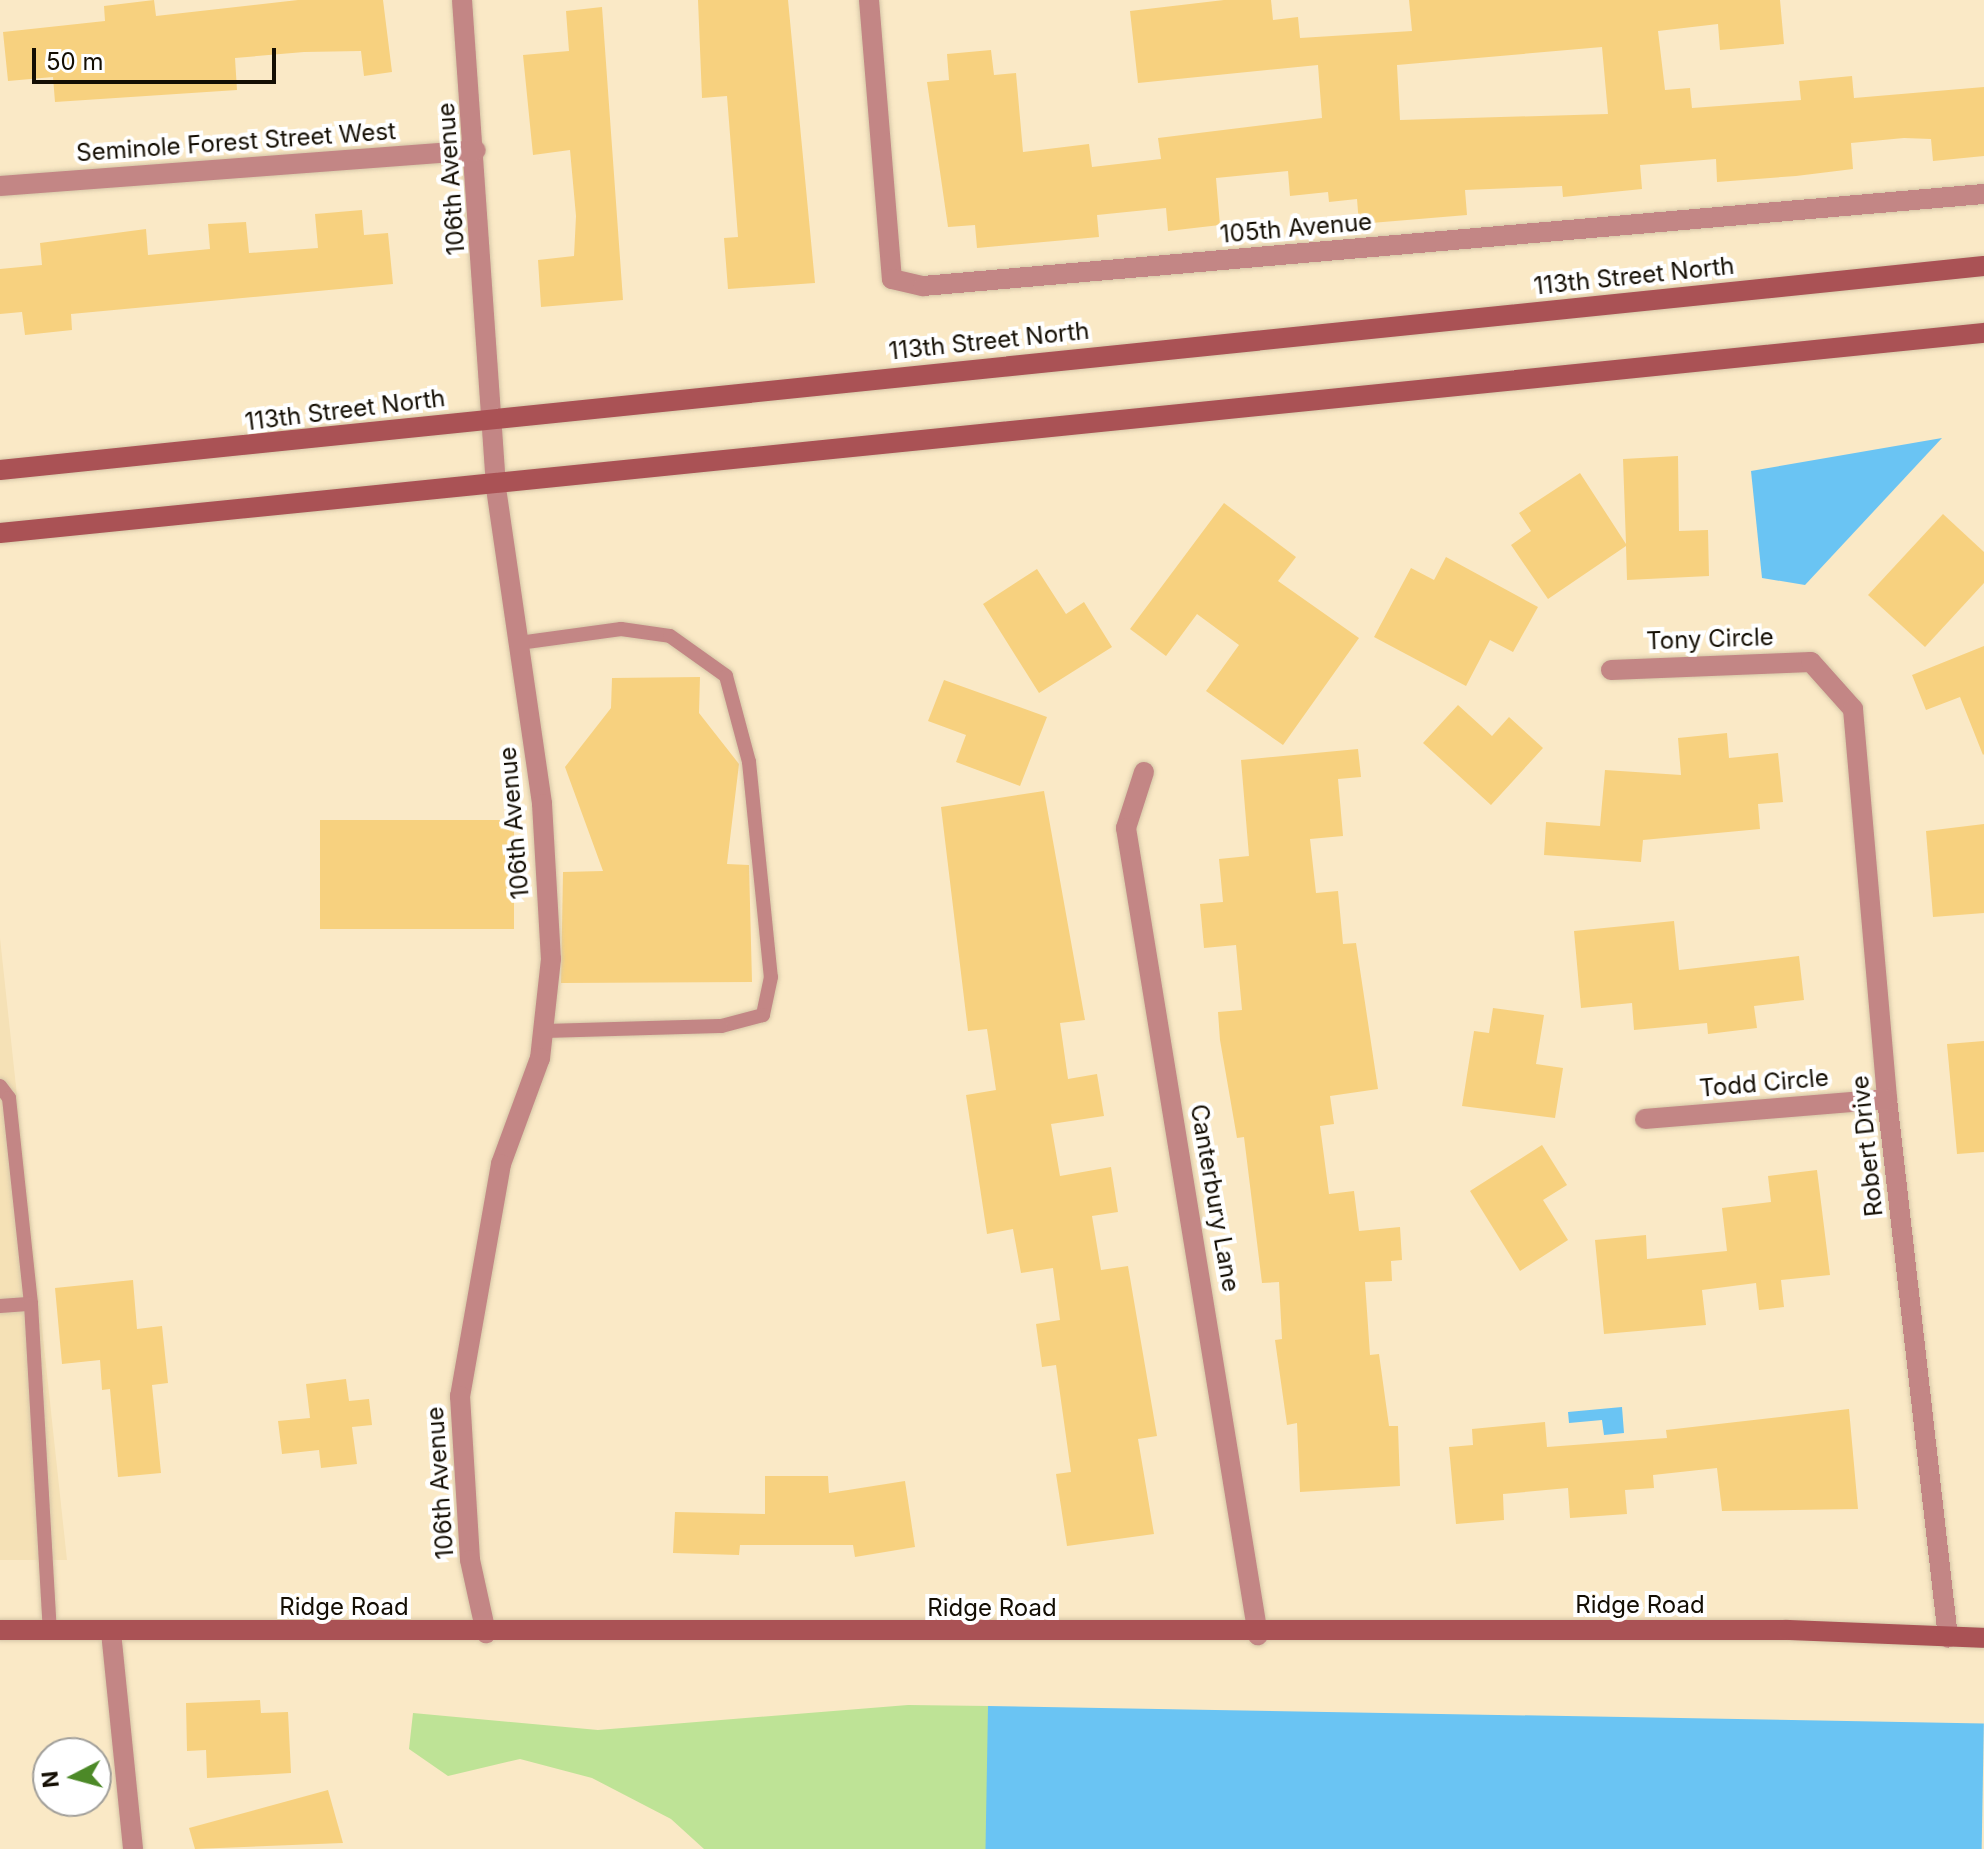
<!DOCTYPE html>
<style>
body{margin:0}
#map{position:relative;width:1984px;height:1849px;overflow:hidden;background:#fae9c6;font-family:Inter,sans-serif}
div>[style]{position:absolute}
.built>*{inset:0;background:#f5e1b6}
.green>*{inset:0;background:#bee396}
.water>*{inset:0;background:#6ac4f3;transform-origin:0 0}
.building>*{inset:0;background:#f7d17f;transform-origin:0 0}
.roads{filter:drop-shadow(0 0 2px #d5c6a7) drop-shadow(0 0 2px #d5c6a7)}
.lane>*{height:14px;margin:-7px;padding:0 7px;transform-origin:7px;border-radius:7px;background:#c38685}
.street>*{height:20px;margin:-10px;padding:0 10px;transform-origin:10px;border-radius:10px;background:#c38685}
.secondary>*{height:20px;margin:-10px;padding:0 10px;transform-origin:10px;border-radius:10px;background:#aa5255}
span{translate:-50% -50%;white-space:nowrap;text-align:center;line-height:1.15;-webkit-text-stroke:8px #fff;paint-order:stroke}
.street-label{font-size:24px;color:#140e03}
.north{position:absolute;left:32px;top:1737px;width:80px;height:80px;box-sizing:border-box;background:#fff;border:2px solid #a19f9a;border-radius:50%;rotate:264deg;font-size:22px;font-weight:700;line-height:32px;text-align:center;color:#140e03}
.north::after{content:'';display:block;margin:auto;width:28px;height:36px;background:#4c8927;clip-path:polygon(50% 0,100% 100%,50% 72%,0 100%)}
.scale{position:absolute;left:32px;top:48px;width:244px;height:36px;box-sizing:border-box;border:4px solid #140e03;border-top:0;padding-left:10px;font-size:24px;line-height:28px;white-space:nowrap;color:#140e03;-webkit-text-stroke:6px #fff;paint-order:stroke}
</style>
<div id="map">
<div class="built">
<div style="clip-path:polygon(0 938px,67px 1560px,0 1560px)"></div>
</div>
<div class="green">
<div style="clip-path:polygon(908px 1705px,988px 1706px,1053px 1849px,704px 1849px,671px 1819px,592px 1778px,520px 1759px,448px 1776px,409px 1749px,413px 1713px,598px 1730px)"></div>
</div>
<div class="water">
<div style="clip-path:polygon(1942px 438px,1805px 585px,1762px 578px,1751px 471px)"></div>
<div style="clip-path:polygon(1622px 1407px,1624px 1433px,1604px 1435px,1602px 1420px,1569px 1423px,1568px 1412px)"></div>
<div style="left:988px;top:1706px;width:996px;height:157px;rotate:1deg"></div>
</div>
<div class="building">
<div style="clip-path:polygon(154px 0,156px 16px,298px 0,383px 0,392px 72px,364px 76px,361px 51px,304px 52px,235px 58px,237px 90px,55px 102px,53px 77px,8px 81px,3px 32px,105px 21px,104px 6px)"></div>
<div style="clip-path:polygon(698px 0,788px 0,815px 283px,728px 289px,724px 238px,738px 237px,727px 96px,702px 98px)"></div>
<div style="clip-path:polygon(evenodd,1224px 0,1271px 0,1273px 20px,1298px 17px,1300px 38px,1412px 31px,1409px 0,1780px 0,1784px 44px,1720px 50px,1718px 24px,1658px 31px,1665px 90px,1690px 88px,1692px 108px,1801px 100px,1799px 81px,1852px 76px,1854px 98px,1984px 87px,1984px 156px,1933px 161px,1931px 139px,1904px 138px,1851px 143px,1853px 169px,1796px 176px,1717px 182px,1716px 159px,1640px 165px,1642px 189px,1563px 197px,1562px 186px,1465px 190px,1467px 215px,1359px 224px,1357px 199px,1329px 202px,1328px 192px,1290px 196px,1288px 171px,1216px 178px,1220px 225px,1168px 231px,1166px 208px,1097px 215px,1099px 237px,977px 248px,975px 225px,948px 227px,927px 82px,949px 80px,947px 54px,991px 50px,994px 75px,1016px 73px,1023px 152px,1089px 144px,1092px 167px,1161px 159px,1158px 138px,1322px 118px,1318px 65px,1138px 83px,1130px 11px,1224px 0,1602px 47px,1608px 114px,1400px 120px,1397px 65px,1602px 47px)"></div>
<div style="clip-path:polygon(602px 7px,623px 300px,541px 307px,538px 260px,574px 256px,576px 216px,570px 150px,533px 155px,523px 55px,569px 51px,566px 11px)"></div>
<div style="clip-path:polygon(362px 210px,364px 235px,388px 233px,393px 284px,71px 314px,72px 330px,25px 335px,22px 312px,0 314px,0 269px,42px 265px,40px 243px,146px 229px,148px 255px,210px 249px,208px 224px,246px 222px,249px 253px,318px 248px,315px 214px)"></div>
<div style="clip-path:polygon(1678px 456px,1679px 531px,1708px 530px,1709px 576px,1627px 580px,1626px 546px,1548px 599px,1511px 545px,1531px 531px,1519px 513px,1580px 473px,1626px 544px,1623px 459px)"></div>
<div style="clip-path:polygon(1224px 503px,1296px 557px,1278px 581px,1359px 638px,1283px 745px,1206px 691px,1239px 645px,1197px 614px,1166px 656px,1130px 629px)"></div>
<div style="clip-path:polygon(1943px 514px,1984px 552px,1984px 583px,1925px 647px,1868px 595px)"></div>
<div style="clip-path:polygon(1446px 557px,1538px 607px,1513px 652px,1490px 640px,1466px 686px,1374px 637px,1411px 568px,1434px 580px)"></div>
<div style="clip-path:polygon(1037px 569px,1066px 614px,1084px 602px,1112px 647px,1039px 693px,983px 604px)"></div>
<div style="clip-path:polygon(1984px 646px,1984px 754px,1983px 755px,1960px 697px,1926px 710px,1912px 675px)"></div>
<div style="clip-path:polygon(700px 677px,699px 713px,739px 764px,727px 864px,749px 865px,752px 982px,561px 983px,563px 872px,603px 871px,565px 767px,611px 708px,612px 678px)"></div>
<div style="clip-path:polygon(944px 680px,1047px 717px,1020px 786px,956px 762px,966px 735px,928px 721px)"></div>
<div style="clip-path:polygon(1458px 705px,1492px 736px,1509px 717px,1543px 748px,1491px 805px,1423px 743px)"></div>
<div style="clip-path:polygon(1727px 733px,1729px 758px,1778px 753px,1783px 802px,1758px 804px,1760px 829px,1643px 840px,1641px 862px,1544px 855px,1546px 822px,1600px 826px,1605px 770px,1681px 775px,1678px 738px)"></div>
<div style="clip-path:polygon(1358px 749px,1361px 777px,1338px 779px,1343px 836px,1310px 839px,1316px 893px,1338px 891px,1343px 944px,1356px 943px,1378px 1089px,1330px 1096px,1334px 1124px,1320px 1126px,1329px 1194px,1354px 1191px,1359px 1231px,1400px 1227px,1402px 1260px,1391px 1261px,1392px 1281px,1365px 1282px,1370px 1355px,1379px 1354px,1389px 1426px,1398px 1426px,1400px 1486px,1300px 1492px,1297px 1423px,1287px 1425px,1275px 1340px,1282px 1339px,1279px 1282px,1262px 1283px,1244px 1137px,1237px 1138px,1220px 1040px,1218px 1012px,1242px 1010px,1236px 945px,1204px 948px,1200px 904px,1223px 902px,1219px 859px,1249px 856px,1241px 760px)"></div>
<div style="clip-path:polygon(1044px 791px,1085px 1020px,1060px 1023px,1068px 1079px,1097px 1074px,1104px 1116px,1051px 1124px,1060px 1176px,1111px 1167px,1118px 1212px,1092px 1216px,1101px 1270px,1128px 1266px,1157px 1436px,1138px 1439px,1154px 1534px,1067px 1546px,1056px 1474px,1071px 1472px,1056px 1365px,1042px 1367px,1036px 1324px,1060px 1320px,1053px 1268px,1021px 1273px,1013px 1229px,987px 1234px,966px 1095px,996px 1090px,987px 1029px,968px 1031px,941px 807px)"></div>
<div style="left:514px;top:820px;width:109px;height:194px;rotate:90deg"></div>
<div style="clip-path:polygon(1984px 824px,1984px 913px,1933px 917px,1926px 831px)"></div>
<div style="clip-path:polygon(1674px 921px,1679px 970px,1799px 956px,1804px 1000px,1754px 1006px,1757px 1028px,1708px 1034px,1707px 1023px,1634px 1030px,1632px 1003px,1581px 1008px,1574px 931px)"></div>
<div style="clip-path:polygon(1493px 1008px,1544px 1015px,1536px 1064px,1563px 1068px,1555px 1118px,1462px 1106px,1474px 1031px,1489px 1033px)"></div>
<div style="clip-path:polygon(1984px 1041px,1984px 1152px,1957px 1154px,1947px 1044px)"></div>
<div style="clip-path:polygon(1542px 1145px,1567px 1185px,1543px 1200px,1568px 1240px,1520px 1271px,1470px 1191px)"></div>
<div style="clip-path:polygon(1817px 1170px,1830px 1275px,1781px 1280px,1784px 1307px,1759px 1310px,1756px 1283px,1702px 1290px,1706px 1325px,1604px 1334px,1595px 1240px,1646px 1235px,1647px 1259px,1727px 1251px,1722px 1208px,1771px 1202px,1768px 1176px)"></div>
<div style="clip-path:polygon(133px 1280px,137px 1329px,162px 1326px,168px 1383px,152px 1385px,161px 1473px,118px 1477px,110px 1389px,102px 1390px,100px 1360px,62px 1364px,55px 1288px)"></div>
<div style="clip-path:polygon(346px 1379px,349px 1401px,369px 1399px,372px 1425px,352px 1427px,357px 1464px,321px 1468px,319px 1450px,282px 1454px,278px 1421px,310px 1418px,306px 1384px)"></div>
<div style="clip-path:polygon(1849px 1409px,1858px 1509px,1722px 1511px,1717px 1468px,1653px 1475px,1654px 1488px,1625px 1490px,1627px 1514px,1570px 1518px,1568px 1488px,1503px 1494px,1504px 1520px,1456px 1524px,1449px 1447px,1473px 1445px,1472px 1429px,1545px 1422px,1547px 1447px,1667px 1438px,1666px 1430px)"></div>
<div style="clip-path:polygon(765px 1476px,828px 1476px,829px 1493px,905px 1481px,915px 1547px,855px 1557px,853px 1545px,740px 1545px,739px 1555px,673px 1553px,675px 1512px,765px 1514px)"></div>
<div style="clip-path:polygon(260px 1700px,261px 1713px,288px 1712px,291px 1773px,207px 1778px,206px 1750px,187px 1751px,186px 1703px)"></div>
<div style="clip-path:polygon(328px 1790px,343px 1843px,195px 1849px,189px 1828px)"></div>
</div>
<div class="roads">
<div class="lane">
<div style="left:519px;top:643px;width:103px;rotate:-7.8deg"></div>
<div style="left:621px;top:629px;width:49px;rotate:8.1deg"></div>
<div style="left:670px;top:636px;width:69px;rotate:35.5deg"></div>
<div style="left:726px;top:676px;width:89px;rotate:75deg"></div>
<div style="left:749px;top:762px;width:216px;rotate:84.2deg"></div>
<div style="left:771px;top:977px;width:39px;rotate:102deg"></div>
<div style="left:763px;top:1015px;width:43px;rotate:165.3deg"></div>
<div style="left:721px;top:1026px;width:178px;rotate:178.4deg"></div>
<div style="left:0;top:1086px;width:15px;rotate:53deg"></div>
<div style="left:9px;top:1098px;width:207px;rotate:83.9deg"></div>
<div style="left:0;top:1306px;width:31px;rotate:-4deg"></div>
<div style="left:31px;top:1304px;width:328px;rotate:86.7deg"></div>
</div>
<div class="street">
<div style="left:462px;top:0;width:489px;rotate:86deg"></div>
<div style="left:496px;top:488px;width:319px;rotate:81.7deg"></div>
<div style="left:542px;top:804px;width:155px;rotate:86.7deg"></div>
<div style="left:551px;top:959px;width:100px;rotate:96.3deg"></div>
<div style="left:540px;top:1058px;width:113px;rotate:110.2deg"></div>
<div style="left:501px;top:1164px;width:236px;rotate:100deg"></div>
<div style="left:460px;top:1396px;width:164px;rotate:86.5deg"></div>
<div style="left:470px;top:1560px;width:75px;rotate:77.6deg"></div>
<div style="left:869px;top:0;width:280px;rotate:85.3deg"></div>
<div style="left:892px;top:279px;width:32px;rotate:13deg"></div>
<div style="left:923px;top:286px;width:1065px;rotate:-4.96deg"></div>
<div style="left:0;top:186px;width:477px;rotate:-4.3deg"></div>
<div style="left:1611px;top:670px;width:200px;rotate:-2.3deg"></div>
<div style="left:1811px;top:662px;width:63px;rotate:48.2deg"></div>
<div style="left:1853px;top:709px;width:391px;rotate:85deg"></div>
<div style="left:1887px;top:1099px;width:542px;rotate:83.54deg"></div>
<div style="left:1144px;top:772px;width:59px;rotate:107.8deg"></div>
<div style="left:1126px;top:828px;width:818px;rotate:80.71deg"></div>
<div style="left:1645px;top:1119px;width:243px;rotate:-4.7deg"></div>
<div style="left:111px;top:1632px;width:218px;rotate:84.2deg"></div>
</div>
<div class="secondary">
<div style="left:0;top:470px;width:1994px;rotate:-5.87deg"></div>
<div style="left:0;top:533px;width:1994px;rotate:-5.76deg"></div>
<div style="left:0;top:1630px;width:1787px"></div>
<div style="left:1787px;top:1630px;width:197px;rotate:2.3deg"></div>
</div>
</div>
<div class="street-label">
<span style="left:236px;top:142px;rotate:-4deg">Seminole Forest Street West</span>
<span style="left:451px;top:179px;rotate:-94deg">106th Avenue</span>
<span style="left:1296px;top:228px;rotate:-5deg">105th Avenue</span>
<span style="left:1634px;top:276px;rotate:-6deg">113th Street North</span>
<span style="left:989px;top:341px;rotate:-6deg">113th Street North</span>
<span style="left:345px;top:410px;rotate:-7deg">113th Street North</span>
<span style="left:1710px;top:639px;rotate:-2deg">Tony Circle</span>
<span style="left:514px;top:823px;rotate:-95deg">106th Avenue</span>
<span style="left:1764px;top:1083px;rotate:-5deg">Todd Circle</span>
<span style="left:1867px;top:1146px;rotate:-96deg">Robert Drive</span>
<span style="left:1215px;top:1198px;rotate:80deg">Canterbury Lane</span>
<span style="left:440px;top:1483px;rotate:-94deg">106th Avenue</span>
<span style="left:1640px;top:1605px">Ridge Road</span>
<span style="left:344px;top:1607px">Ridge Road</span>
<span style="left:992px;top:1608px">Ridge Road</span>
</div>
<div class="north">N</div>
<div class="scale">50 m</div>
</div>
